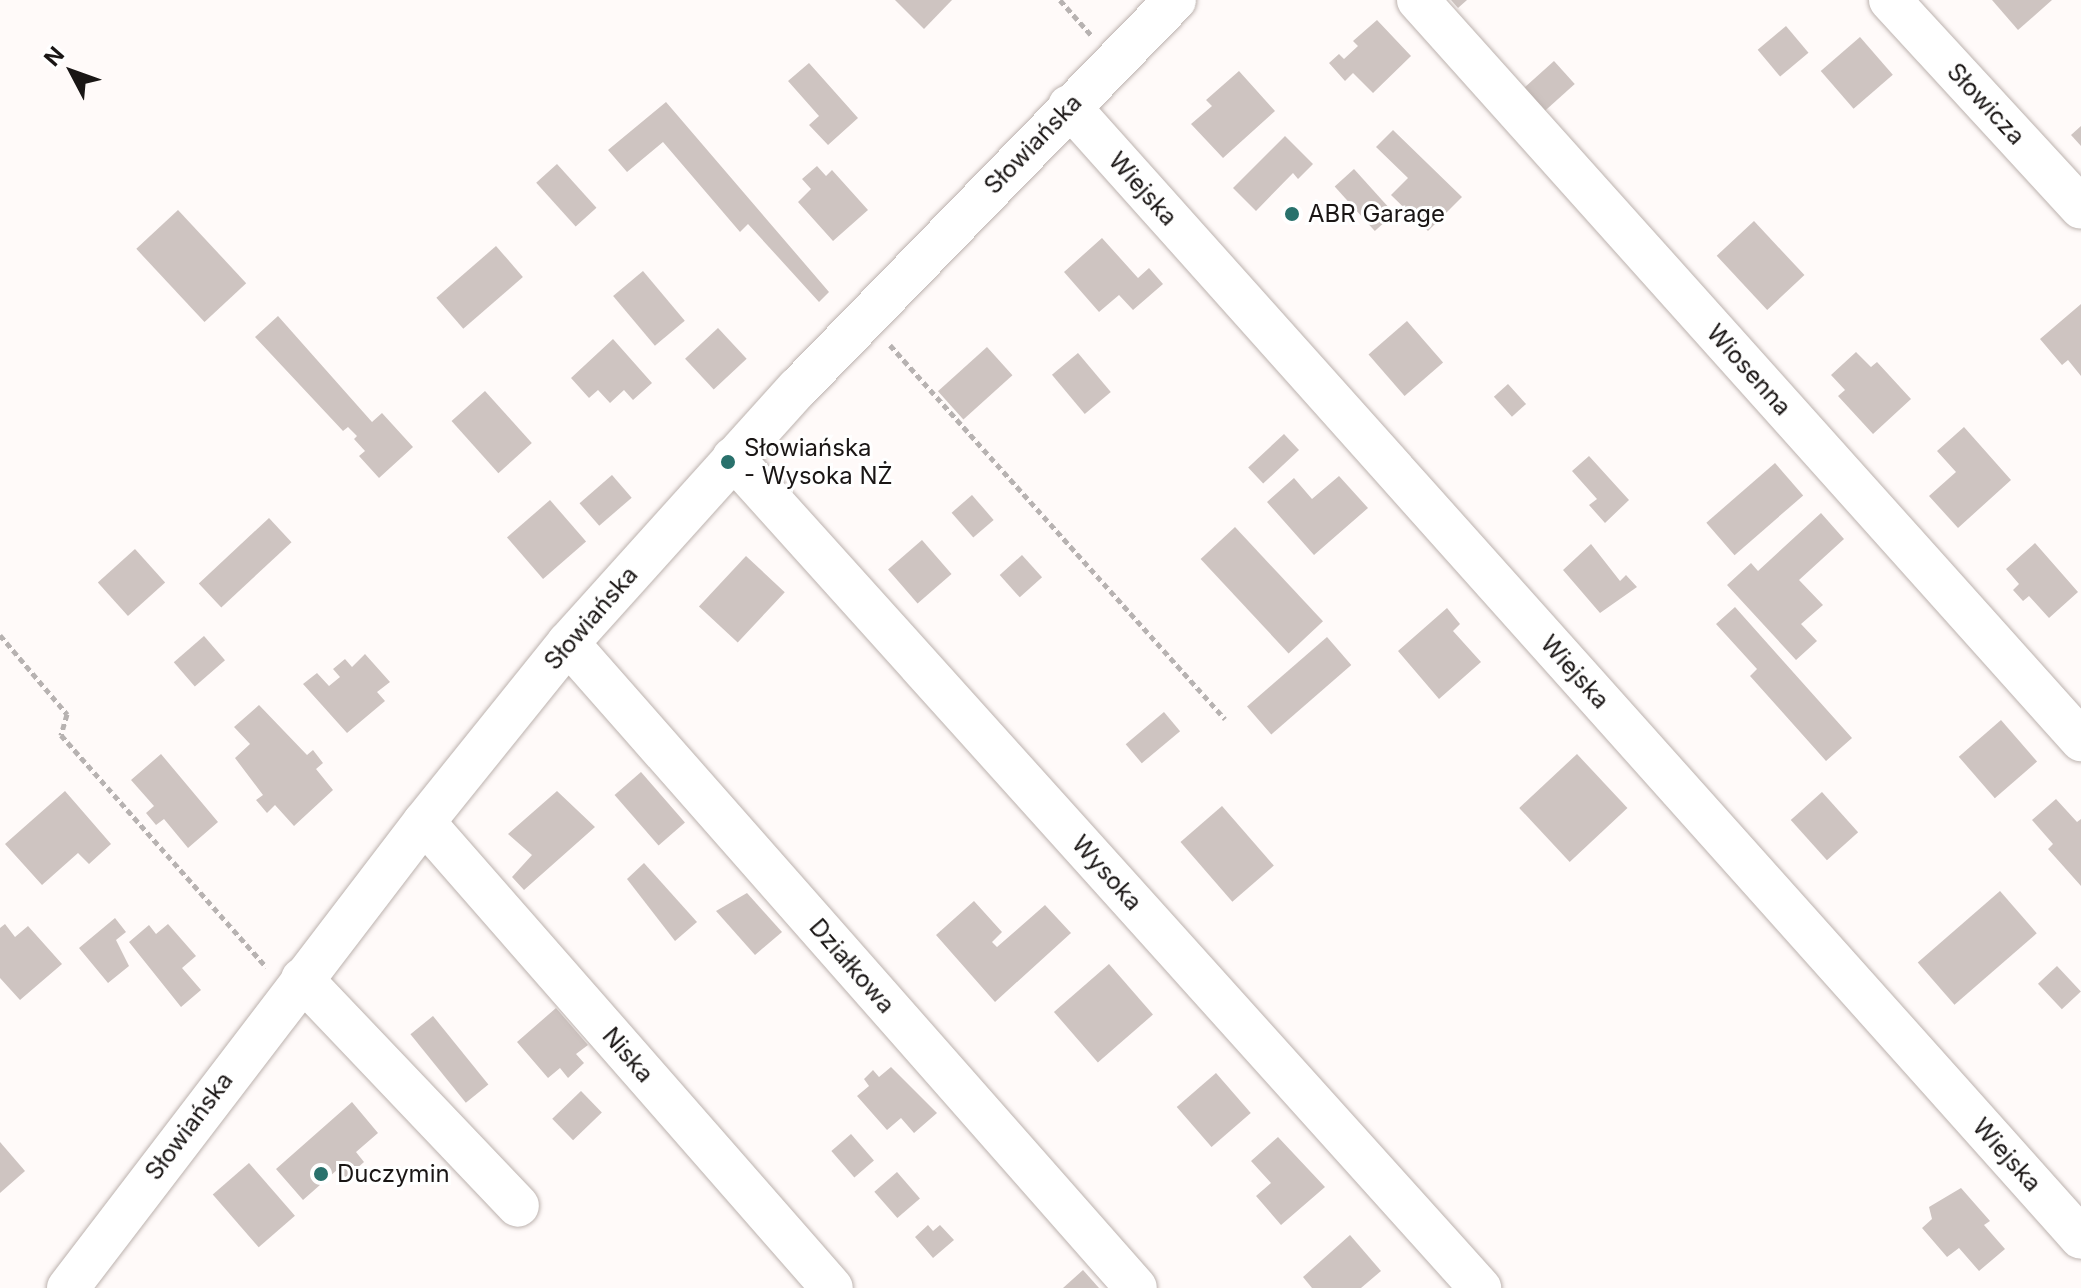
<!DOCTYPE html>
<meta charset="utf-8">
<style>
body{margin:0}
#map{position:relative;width:2081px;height:1288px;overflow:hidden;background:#fffaf9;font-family:Inter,sans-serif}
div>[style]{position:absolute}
.building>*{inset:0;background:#cec4c1;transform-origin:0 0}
.path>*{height:5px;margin-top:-2.5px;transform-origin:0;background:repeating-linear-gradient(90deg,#b7b2b1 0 6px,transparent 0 10px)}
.roads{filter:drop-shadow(0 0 2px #bcb2ae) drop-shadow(0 0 2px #bcb2ae)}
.minor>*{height:42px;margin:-21px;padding:0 21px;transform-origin:21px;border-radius:21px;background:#fff}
.dots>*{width:22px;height:22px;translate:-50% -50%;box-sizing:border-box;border:4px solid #fff;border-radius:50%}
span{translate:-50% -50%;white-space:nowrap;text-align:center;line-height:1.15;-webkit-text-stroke:6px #fff;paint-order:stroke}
.street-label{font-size:24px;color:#1a1615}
.poi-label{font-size:24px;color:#1a1615}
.left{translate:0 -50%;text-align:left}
.north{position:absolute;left:32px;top:32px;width:80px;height:80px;-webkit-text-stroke:6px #fff;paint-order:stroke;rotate:311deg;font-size:22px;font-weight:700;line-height:32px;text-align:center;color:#1a1615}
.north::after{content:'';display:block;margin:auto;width:28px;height:36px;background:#1a1615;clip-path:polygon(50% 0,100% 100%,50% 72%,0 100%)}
</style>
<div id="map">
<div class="building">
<div style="clip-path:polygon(895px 0,952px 0,924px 29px)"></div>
<div style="clip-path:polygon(1451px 0,1467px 0,1458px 8px)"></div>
<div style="clip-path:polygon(1992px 0,2052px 0,2018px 30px)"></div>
<div style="clip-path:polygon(1377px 20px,1411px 56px,1373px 93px,1353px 73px,1345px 81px,1329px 63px,1339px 54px,1344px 59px,1358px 46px,1353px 41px)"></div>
<div style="left:1786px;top:26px;width:35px;height:37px;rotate:50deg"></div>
<div style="left:1860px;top:37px;width:50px;height:52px;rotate:49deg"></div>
<div style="left:1554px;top:61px;width:31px;height:40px;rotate:48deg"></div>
<div style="clip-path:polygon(809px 63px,858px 118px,828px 145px,809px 125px,819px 116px,788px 81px)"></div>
<div style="clip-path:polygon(1239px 71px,1275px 111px,1223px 158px,1191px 124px,1212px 106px,1206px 100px)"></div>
<div style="clip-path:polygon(666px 102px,829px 292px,819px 302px,748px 224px,740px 232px,663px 142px,627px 172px,608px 150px)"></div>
<div style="clip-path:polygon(2081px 126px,2081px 146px,2071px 135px)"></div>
<div style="clip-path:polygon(1393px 130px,1462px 197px,1428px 231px,1391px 195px,1408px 178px,1376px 147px)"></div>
<div style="clip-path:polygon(1285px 136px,1313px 164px,1298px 179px,1293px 173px,1256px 211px,1233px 188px)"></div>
<div style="left:557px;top:164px;width:59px;height:28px;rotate:48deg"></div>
<div style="clip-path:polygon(817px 166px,826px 176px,832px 170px,868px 210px,833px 241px,798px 202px,811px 189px,802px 179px)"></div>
<div style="left:1354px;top:169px;width:60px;height:26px;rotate:48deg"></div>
<div style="left:178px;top:210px;width:100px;height:57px;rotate:47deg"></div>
<div style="left:1754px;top:221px;width:74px;height:51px;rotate:47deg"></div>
<div style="clip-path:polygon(1102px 238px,1138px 278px,1149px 268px,1163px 284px,1133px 310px,1119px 295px,1099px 312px,1064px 272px)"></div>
<div style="left:496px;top:246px;width:41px;height:79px;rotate:49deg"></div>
<div style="left:643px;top:271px;width:65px;height:39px;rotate:50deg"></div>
<div style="clip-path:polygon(2081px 304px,2081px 376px,2068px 360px,2062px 365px,2040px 339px)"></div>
<div style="clip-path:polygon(278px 316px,372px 422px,382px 413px,413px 447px,379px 478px,359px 456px,365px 451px,354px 439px,357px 436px,348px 427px,343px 431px,255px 337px)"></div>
<div style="left:1407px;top:321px;width:55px;height:51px;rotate:49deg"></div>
<div style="left:718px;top:328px;width:42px;height:45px;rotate:47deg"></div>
<div style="clip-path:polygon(613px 339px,652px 383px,633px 400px,624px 390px,610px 403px,598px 390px,589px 398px,571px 378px)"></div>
<div style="left:987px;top:347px;width:38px;height:66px;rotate:48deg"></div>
<div style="clip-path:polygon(1856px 352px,1871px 367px,1877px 362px,1911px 399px,1873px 434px,1838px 396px,1845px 390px,1831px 375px)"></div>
<div style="left:1078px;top:353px;width:51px;height:34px;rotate:50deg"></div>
<div style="left:1508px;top:384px;width:27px;height:19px;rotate:48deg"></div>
<div style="left:485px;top:391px;width:70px;height:45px;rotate:48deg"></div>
<div style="clip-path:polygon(1964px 427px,2011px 480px,1958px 528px,1929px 496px,1956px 472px,1937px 451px)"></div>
<div style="left:1284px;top:434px;width:22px;height:49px;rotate:47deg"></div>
<div style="clip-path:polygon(1589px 456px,1629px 500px,1605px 523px,1589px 505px,1597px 499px,1572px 471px)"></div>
<div style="left:1775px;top:463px;width:43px;height:91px;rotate:49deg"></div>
<div style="left:612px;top:475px;width:30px;height:43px;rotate:49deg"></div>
<div style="clip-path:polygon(1339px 476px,1368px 508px,1314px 555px,1267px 502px,1294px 478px,1312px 499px)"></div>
<div style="left:972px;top:495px;width:33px;height:27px;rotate:49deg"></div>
<div style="left:550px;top:500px;width:55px;height:57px;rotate:49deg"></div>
<div style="clip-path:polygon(1821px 513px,1844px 539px,1799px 580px,1823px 605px,1801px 624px,1817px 641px,1796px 660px,1727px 585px,1751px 563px,1758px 571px)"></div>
<div style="left:269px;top:518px;width:33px;height:96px;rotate:47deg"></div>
<div style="left:1235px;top:527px;width:129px;height:47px;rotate:47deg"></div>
<div style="left:922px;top:540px;width:45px;height:45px;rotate:49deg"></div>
<div style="clip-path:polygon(2035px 543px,2078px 592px,2049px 618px,2029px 596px,2023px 601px,2013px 590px,2019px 584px,2006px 569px)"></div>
<div style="clip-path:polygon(1591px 544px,1620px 581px,1626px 575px,1637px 587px,1600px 613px,1563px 570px)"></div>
<div style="left:135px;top:549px;width:45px;height:50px;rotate:48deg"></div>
<div style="left:1022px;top:555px;width:30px;height:30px;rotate:48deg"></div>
<div style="left:746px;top:556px;width:53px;height:69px;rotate:43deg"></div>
<div style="clip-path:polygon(1735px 607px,1852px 738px,1826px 761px,1750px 676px,1757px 669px,1716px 624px)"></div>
<div style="clip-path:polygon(1447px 608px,1460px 624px,1453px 631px,1481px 662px,1439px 699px,1398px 651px)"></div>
<div style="left:204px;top:636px;width:32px;height:40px;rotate:49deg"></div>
<div style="left:1327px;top:637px;width:37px;height:106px;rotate:49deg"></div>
<div style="clip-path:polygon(365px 654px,390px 682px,377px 692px,385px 701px,347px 733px,303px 684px,317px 673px,329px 686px,340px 677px,333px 669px,345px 659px,352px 667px)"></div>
<div style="clip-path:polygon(259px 705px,307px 755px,313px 750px,323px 763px,316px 769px,333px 790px,294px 826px,275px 805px,267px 813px,256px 800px,263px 795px,235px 758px,250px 744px,234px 727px)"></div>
<div style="left:1164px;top:712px;width:25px;height:50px;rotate:50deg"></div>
<div style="left:2001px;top:720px;width:55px;height:56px;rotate:49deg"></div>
<div style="clip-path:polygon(161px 754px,218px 822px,188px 848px,164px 819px,156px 825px,146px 813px,154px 806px,131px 780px)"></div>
<div style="left:1577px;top:754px;width:74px;height:79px;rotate:47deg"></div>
<div style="left:641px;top:772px;width:67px;height:35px;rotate:49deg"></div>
<div style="clip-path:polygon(65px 791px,111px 844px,89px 864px,78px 853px,42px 885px,5px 844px)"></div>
<div style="clip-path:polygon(557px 791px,595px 827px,524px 890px,512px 877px,532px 855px,508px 834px)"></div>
<div style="left:1822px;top:792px;width:54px;height:42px;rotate:48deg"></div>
<div style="clip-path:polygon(2056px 799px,2077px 822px,2081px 819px,2081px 886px,2048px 849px,2053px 844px,2032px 820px)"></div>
<div style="left:1222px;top:806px;width:79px;height:55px;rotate:49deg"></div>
<div style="clip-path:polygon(644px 863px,697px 922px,675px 941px,627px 879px)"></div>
<div style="left:2000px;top:891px;width:56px;height:109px;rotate:49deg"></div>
<div style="clip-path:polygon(747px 893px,782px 932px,755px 955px,716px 911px)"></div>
<div style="clip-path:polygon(974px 901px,1002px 932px,992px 942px,997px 947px,1045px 905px,1071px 933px,995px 1002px,936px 935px)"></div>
<div style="clip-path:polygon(115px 918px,126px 932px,116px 940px,129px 966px,108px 983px,79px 948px)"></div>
<div style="clip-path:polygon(5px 924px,15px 937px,28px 926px,62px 964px,20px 1000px,0 978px,0 928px)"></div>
<div style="clip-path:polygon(168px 924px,196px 956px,182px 968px,201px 990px,181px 1007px,129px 942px,149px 925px,156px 934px)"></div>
<div style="left:1109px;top:964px;width:67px;height:73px;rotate:49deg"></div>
<div style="left:2057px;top:966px;width:35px;height:26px;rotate:47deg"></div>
<div style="clip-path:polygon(556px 1008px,588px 1045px,576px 1054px,584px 1063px,568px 1078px,560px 1068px,548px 1078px,517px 1042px)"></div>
<div style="left:433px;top:1016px;width:88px;height:29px;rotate:51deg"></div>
<div style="clip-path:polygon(891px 1067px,937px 1113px,914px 1133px,901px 1118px,887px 1130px,857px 1096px,869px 1086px,864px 1079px,873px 1070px,879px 1077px)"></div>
<div style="left:1216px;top:1073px;width:53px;height:52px;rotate:49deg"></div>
<div style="left:581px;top:1091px;width:30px;height:40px;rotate:46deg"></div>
<div style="clip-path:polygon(352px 1102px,378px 1133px,356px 1152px,364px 1162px,346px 1178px,338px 1169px,303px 1200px,276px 1169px)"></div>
<div style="left:851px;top:1134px;width:35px;height:26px;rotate:49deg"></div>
<div style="clip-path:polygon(1278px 1137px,1325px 1187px,1281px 1225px,1256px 1196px,1271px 1183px,1251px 1161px)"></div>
<div style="clip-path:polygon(0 1142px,25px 1171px,0 1193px)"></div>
<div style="left:249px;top:1163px;width:70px;height:48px;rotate:49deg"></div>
<div style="left:897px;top:1172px;width:35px;height:30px;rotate:49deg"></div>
<div style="clip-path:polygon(1961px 1188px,1990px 1221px,1984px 1225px,2005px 1249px,1979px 1271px,1959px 1248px,1947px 1257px,1922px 1228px,1932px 1219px,1929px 1207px)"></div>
<div style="clip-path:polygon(928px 1225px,933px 1231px,940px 1225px,954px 1240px,933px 1258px,915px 1237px)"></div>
<div style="clip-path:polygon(1350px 1235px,1381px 1271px,1361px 1288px,1312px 1288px,1303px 1277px)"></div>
<div style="clip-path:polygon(1083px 1270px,1099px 1288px,1063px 1288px)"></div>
</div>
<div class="path">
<div style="left:1060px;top:0;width:48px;rotate:48.4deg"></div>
<div style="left:890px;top:345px;width:502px;rotate:48.15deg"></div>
<div style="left:0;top:635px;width:104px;rotate:49.7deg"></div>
<div style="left:67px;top:714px;width:22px;rotate:106deg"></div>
<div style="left:61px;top:735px;width:310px;rotate:48.5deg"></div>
</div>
<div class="roads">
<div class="minor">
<div style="left:1418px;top:0;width:994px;rotate:48.14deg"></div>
<div style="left:1890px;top:0;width:282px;rotate:47.4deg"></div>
<div style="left:1069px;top:106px;width:1518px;rotate:48.2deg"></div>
<div style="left:733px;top:458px;width:1117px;rotate:48.01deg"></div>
<div style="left:568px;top:643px;width:859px;rotate:48.63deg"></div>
<div style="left:424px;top:822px;width:619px;rotate:48.8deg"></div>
<div style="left:302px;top:979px;width:313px;rotate:46.4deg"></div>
<div style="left:68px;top:1288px;width:586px;rotate:-52.62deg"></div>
<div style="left:424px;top:822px;width:230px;rotate:-51.2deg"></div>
<div style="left:568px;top:643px;width:343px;rotate:-48deg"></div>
<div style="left:798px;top:388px;width:541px;rotate:-45.82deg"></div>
</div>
</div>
<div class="dots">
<div style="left:1292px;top:214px;background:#29716c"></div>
<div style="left:728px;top:462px;background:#29716c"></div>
<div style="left:321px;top:1174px;background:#29716c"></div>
</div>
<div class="street-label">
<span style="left:1986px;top:104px;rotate:47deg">Słowicza</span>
<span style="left:1033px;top:144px;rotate:-46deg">Słowiańska</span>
<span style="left:1143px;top:189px;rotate:48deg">Wiejska</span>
<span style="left:1749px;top:370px;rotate:48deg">Wiosenna</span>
<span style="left:591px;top:618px;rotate:-49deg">Słowiańska</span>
<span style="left:1575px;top:672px;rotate:48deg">Wiejska</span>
<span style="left:1107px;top:873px;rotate:48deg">Wysoka</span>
<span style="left:852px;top:966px;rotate:49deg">Działkowa</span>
<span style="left:628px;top:1055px;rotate:49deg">Niska</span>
<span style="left:189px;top:1126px;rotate:-53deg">Słowiańska</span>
<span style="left:2007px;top:1155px;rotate:48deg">Wiejska</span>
</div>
<div class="poi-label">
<span class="left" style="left:1308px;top:214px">ABR Garage</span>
<span class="left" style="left:744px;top:462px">Słowiańska<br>- Wysoka NŻ</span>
<span class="left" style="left:337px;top:1174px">Duczymin</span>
</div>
<div class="north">N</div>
</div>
